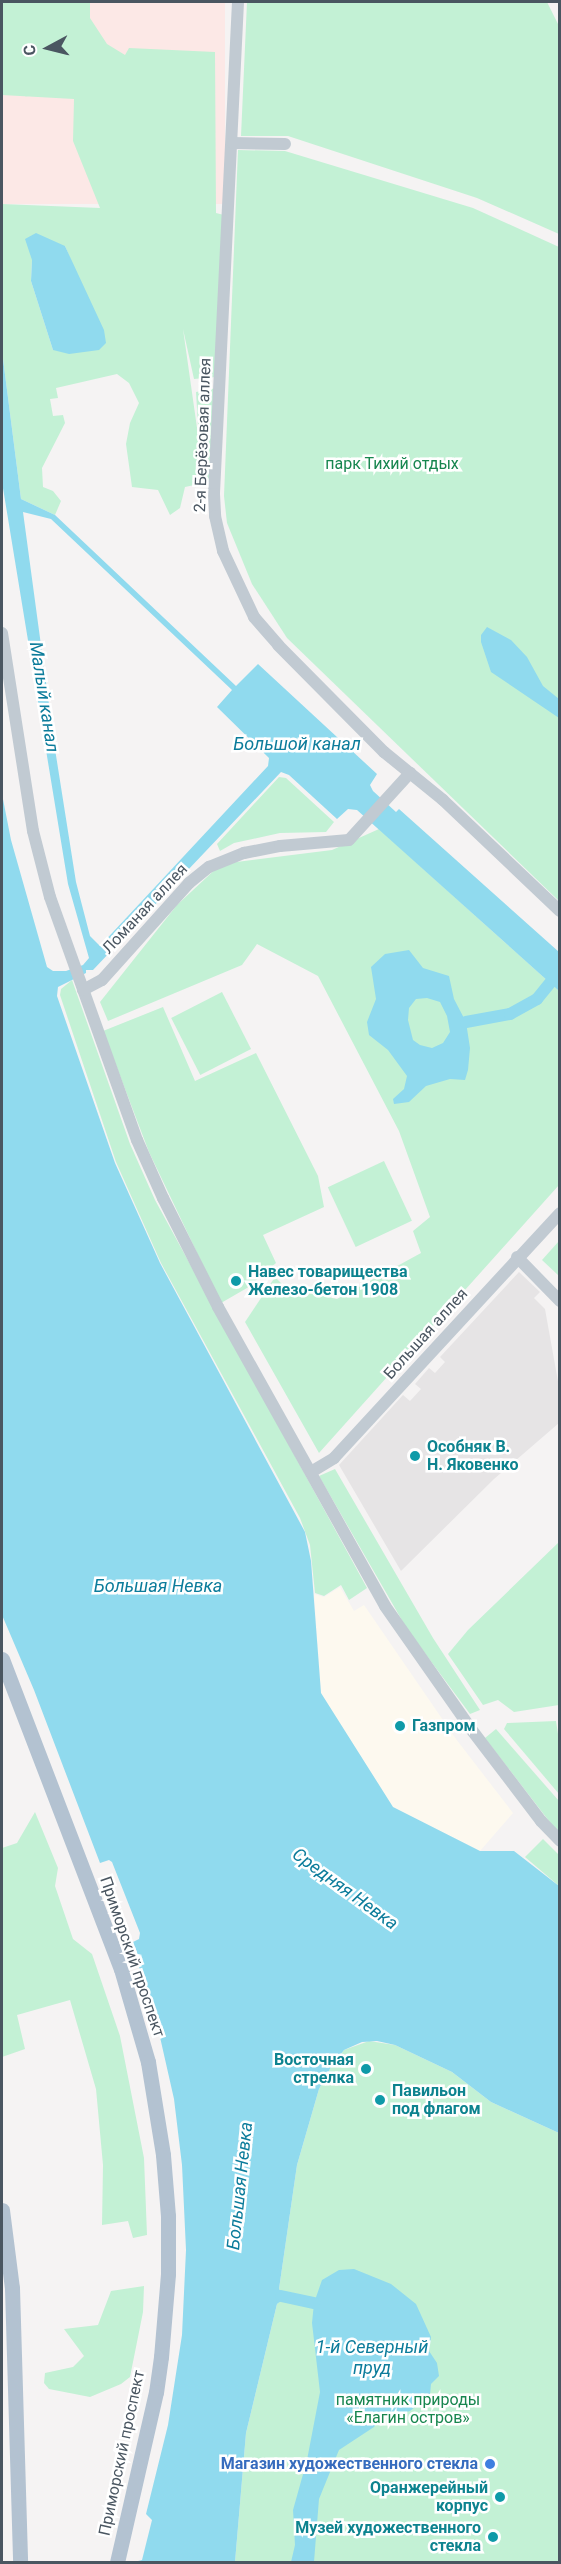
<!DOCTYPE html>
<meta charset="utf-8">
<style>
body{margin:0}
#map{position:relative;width:561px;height:2564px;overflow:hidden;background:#f5f3f3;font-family:Roboto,sans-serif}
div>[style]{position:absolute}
.commercial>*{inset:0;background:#fdf9ef}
.education>*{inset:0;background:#e6e4e5}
.medical>*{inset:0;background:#fce8e6;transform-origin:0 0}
.green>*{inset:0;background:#c3f1d5;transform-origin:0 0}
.water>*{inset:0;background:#90daee}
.canal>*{height:12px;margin:-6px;padding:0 6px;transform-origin:6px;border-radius:6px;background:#90daee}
.minor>*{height:12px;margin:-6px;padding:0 6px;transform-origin:6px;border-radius:6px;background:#c1cad2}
.major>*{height:15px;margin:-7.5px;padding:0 7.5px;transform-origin:7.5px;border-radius:7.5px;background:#b3c2d1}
.dots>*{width:16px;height:16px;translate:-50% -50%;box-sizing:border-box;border:3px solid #fff;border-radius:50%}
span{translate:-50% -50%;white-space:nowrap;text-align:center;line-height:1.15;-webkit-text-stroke:5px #fff;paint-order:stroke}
.street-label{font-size:16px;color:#4a5661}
.park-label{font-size:16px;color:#17864f}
.culture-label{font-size:16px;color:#0d838f;font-weight:700}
.left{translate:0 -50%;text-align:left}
.right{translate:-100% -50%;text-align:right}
.shop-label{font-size:16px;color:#366cbe;font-weight:700}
.water-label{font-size:18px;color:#0c7c9b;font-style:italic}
.frame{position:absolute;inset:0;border:3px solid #4a5661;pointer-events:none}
.north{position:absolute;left:18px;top:18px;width:60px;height:60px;-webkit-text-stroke:4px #fff;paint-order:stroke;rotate:263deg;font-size:16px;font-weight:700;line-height:24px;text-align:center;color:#4a5661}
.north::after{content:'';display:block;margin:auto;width:21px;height:27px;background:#4a5661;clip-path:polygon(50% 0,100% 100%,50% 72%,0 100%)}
</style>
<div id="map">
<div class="commercial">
<div style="clip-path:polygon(340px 1587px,354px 1611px,364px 1605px,456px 1739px,513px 1813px,480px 1851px,393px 1807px,321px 1693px,314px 1594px,324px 1597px)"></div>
</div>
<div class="education">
<div style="clip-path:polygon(519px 1272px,540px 1292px,534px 1298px,545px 1309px,559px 1387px,559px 1423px,494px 1479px,401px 1571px,339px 1465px,403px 1395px,410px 1401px,421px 1389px,415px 1384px,429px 1368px,435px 1373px,445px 1362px,440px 1357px)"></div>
</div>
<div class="medical">
<div style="left:2px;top:2px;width:223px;height:202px"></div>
</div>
<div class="green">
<div style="clip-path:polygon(evenodd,2px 2px,90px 2px,90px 18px,107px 44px,125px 55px,129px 48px,215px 52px,216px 213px,224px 215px,216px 377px,194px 379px,183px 329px,199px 442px,196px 392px,217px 388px,213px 481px,185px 487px,180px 508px,170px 515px,158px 490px,132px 487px,126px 444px,130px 423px,139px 403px,129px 383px,117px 374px,56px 388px,58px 398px,50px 399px,53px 416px,63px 415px,65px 423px,42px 468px,43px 487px,53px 491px,61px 501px,55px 515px,21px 499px,2px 351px,2px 204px,100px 208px,73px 141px,74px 99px,2px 95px,2px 2px,65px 246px,71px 260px,53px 350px,31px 281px,32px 260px,65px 246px)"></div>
<div style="clip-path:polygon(247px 2px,547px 2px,560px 28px,559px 234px,477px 198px,288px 136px,241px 136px)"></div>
<div style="clip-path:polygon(238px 150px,285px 151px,473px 208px,559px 247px,559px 901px,287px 638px,252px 584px,227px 523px,224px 496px)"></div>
<div style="clip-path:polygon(279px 777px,286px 778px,334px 822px,326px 832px,280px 833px,234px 843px,220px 851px,217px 844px)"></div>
<div style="clip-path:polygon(379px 829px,559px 991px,559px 1185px,319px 1453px,245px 1322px,275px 1277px,286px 1288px,337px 1299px,421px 1253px,413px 1231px,430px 1217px,399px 1131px,318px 976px,257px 944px,242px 965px,108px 1021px,100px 1002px,177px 905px,221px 864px,332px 850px)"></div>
<div style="clip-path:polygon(72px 980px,130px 1144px,155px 1200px,367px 1588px,349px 1600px,341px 1585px,324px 1596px,315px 1593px,310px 1545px,300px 1518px,161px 1263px,116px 1162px,60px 995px,61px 989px)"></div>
<div style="left:222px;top:992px;width:64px;height:57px;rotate:63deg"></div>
<div style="clip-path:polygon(163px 1007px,195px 1081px,256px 1053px,318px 1176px,324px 1207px,263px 1235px,276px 1263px,247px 1288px,221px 1303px,149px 1152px,103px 1031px)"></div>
<div style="left:384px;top:1161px;width:66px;height:62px;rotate:65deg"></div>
<div style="clip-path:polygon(559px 1241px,559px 1276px,542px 1260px)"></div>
<div style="clip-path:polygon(335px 1469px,433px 1638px,480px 1710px,470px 1714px,407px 1629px,319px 1476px)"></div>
<div style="clip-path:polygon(559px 1542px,559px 1705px,514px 1712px,498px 1700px,483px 1705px,448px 1654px,468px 1630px)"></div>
<div style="clip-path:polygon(556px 1721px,560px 1747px,559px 1794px,504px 1729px,507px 1723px)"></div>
<div style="clip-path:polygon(496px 1729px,559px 1801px,559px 1834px,485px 1738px)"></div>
<div style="clip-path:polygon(35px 1812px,58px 1868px,55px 1886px,73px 1939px,92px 1954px,120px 2036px,144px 2158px,147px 2235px,133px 2238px,128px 2221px,102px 2225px,103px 2165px,96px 2089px,70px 2000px,17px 2015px,25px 2049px,2px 2057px,2px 1848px,17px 1843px)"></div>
<div style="clip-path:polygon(543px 1839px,559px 1855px,559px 1886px,525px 1857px)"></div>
<div style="clip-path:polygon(369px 2041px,395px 2045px,452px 2072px,491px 2102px,559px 2133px,559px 2562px,235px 2562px,246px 2433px,277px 2304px,281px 2300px,282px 2292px,279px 2289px,297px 2165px,319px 2089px,331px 2067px,344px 2050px)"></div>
<div style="clip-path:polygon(144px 2286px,143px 2312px,130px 2377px,121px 2384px,90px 2397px,49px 2389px,44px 2383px,45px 2373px,73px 2367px,84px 2356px,64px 2329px,98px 2325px,111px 2291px)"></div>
</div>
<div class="water">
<div style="clip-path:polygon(36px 233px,65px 246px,104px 330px,106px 343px,99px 350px,69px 354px,53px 350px,31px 281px,32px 260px,25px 239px)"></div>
<div style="clip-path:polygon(evenodd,2px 351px,21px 499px,55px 515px,236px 686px,258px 664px,377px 774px,370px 785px,373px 791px,396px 812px,399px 809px,559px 952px,559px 991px,357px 810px,348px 809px,337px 819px,289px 775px,281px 772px,93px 970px,86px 970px,86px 973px,58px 987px,57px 996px,115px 1163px,160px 1263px,305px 1532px,311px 1561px,321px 1693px,393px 1807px,480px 1851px,514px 1851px,559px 1886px,559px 2133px,491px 2102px,452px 2072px,395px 2045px,377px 2041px,362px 2042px,344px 2050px,331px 2067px,319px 2089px,297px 2165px,279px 2289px,282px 2292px,281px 2301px,277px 2304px,246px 2433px,235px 2562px,134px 2562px,142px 2560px,152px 2520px,146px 2514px,168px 2425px,182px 2335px,186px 2250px,182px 2165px,174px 2099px,155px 2015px,131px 1943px,139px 1939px,140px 1933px,112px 1862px,109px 1860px,100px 1863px,34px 1690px,2px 1615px,2px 794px,11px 840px,47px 967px,53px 971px,66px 971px,83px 965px,89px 958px,68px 884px,2px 482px,2px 351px,23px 512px,51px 519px,232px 690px,217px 707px,269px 758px,268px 766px,100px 946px,90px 936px,76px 882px,55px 749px,23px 512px)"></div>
<div style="clip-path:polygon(487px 627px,511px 640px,527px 657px,543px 686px,559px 699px,559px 718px,491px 672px,481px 642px,481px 635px)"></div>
<div style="clip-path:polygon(evenodd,409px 950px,423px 968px,449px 976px,454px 999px,466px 1022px,470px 1048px,468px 1070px,465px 1080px,450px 1079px,426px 1086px,409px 1102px,394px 1104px,393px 1099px,404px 1089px,407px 1076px,388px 1050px,369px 1035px,367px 1022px,376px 999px,371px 967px,385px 954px,409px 950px,427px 998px,440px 1002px,447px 1016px,450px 1032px,443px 1043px,432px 1048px,420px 1045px,413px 1040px,408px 1020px,409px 1008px,416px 999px,427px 998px)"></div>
<div style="clip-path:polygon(354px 2269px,391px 2284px,416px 2304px,431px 2337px,429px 2351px,437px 2363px,439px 2376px,431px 2384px,430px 2395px,410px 2411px,380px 2419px,374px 2427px,339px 2450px,319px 2499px,314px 2562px,291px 2562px,295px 2545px,293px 2510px,307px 2460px,320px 2392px,312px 2323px,314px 2303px,322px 2280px,339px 2270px)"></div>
</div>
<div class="canal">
<div style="left:466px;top:1022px;width:45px;rotate:-10.3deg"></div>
<div style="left:510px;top:1014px;width:31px;rotate:-29deg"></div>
<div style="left:537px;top:999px;width:35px;rotate:-51deg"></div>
<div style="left:281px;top:2296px;width:34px;rotate:12deg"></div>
</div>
<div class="minor">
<div style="left:238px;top:2px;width:493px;rotate:92.8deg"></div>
<div style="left:214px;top:494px;width:22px;rotate:87deg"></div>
<div style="left:215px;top:516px;width:36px;rotate:77deg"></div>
<div style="left:223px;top:551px;width:73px;rotate:64.8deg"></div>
<div style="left:254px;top:617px;width:37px;rotate:49deg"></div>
<div style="left:278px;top:645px;width:151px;rotate:45.3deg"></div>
<div style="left:384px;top:752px;width:76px;rotate:39.1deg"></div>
<div style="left:443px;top:800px;width:161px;rotate:43.5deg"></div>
<div style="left:233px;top:143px;width:52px;rotate:1.1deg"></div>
<div style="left:2px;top:633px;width:200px;rotate:81.1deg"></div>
<div style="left:33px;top:831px;width:68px;rotate:75.6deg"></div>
<div style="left:50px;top:897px;width:258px;rotate:70.3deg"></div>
<div style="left:137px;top:1140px;width:64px;rotate:65.9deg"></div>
<div style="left:163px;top:1198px;width:122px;rotate:63.2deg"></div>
<div style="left:218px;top:1307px;width:342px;rotate:60.8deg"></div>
<div style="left:385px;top:1606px;width:150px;rotate:55deg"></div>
<div style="left:471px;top:1729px;width:116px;rotate:52.7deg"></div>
<div style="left:541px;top:1821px;width:28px;rotate:46deg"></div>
<div style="left:83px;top:990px;width:21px;rotate:-28deg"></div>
<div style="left:102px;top:980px;width:130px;rotate:-48.1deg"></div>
<div style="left:189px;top:883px;width:26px;rotate:-39deg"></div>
<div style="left:209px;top:867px;width:38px;rotate:-22deg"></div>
<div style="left:244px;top:853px;width:37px;rotate:-11deg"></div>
<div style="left:280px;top:846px;width:69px;rotate:-5deg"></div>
<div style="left:349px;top:840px;width:91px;rotate:-47.7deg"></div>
<div style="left:517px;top:1257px;width:62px;rotate:45.7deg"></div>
<div style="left:311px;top:1472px;width:27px;rotate:-31deg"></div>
<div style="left:334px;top:1458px;width:333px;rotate:-47.3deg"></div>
</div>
<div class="major">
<div style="left:2px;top:1659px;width:332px;rotate:69deg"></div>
<div style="left:121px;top:1969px;width:97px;rotate:73.8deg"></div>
<div style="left:148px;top:2062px;width:94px;rotate:80.8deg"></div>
<div style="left:163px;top:2155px;width:61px;rotate:85.3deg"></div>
<div style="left:168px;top:2216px;width:58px;rotate:90deg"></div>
<div style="left:168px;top:2274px;width:83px;rotate:94.8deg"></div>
<div style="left:161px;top:2357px;width:35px;rotate:98deg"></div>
<div style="left:156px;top:2392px;width:174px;rotate:102.9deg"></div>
<div style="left:2px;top:2210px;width:79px;rotate:82.7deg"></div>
<div style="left:12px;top:2288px;width:274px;rotate:88.3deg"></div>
</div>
<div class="dots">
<div style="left:236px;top:1281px;background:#0f9aa8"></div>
<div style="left:415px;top:1456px;background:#0f9aa8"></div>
<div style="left:400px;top:1726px;background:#0f9aa8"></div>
<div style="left:366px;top:2069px;background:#0f9aa8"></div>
<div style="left:380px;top:2100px;background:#0f9aa8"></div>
<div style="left:490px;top:2464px;background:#3f7fe0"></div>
<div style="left:500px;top:2497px;background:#0f9aa8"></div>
<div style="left:493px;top:2537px;background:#0f9aa8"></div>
</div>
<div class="street-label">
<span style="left:203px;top:435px;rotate:-88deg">2-я Берёзовая аллея</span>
<span style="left:145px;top:909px;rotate:-47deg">Ломаная аллея</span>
<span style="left:426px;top:1334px;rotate:-48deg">Большая аллея</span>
<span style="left:132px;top:1957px;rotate:71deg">Приморский проспект</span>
<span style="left:122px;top:2453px;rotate:-78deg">Приморский проспект</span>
</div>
<div class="park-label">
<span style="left:392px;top:464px">парк Тихий отдых</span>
<span style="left:408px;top:2409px">памятник природы<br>«Елагин остров»</span>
</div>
<div class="culture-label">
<span class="left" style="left:248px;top:1281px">Навес товарищества<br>Железо-бетон 1908</span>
<span class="left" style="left:427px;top:1456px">Особняк В.<br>Н. Яковенко</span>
<span class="left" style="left:412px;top:1726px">Газпром</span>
<span class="right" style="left:354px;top:2069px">Восточная<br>стрелка</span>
<span class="left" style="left:392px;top:2100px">Павильон<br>под флагом</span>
<span class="right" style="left:488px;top:2497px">Оранжерейный<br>корпус</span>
<span class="right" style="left:481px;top:2537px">Музей художественного<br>стекла</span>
</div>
<div class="shop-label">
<span class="right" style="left:478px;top:2464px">Магазин художественного стекла</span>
</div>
<div class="water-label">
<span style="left:44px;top:697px;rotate:81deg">Малый канал</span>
<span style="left:297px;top:744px">Большой канал</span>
<span style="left:158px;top:1586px">Большая Невка</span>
<span style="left:345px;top:1889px;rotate:36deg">Средняя Невка</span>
<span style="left:240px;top:2186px;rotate:-84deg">Большая Невка</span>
<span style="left:372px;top:2358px">1-й Северный<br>пруд</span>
</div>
<div class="frame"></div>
<div class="north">С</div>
</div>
